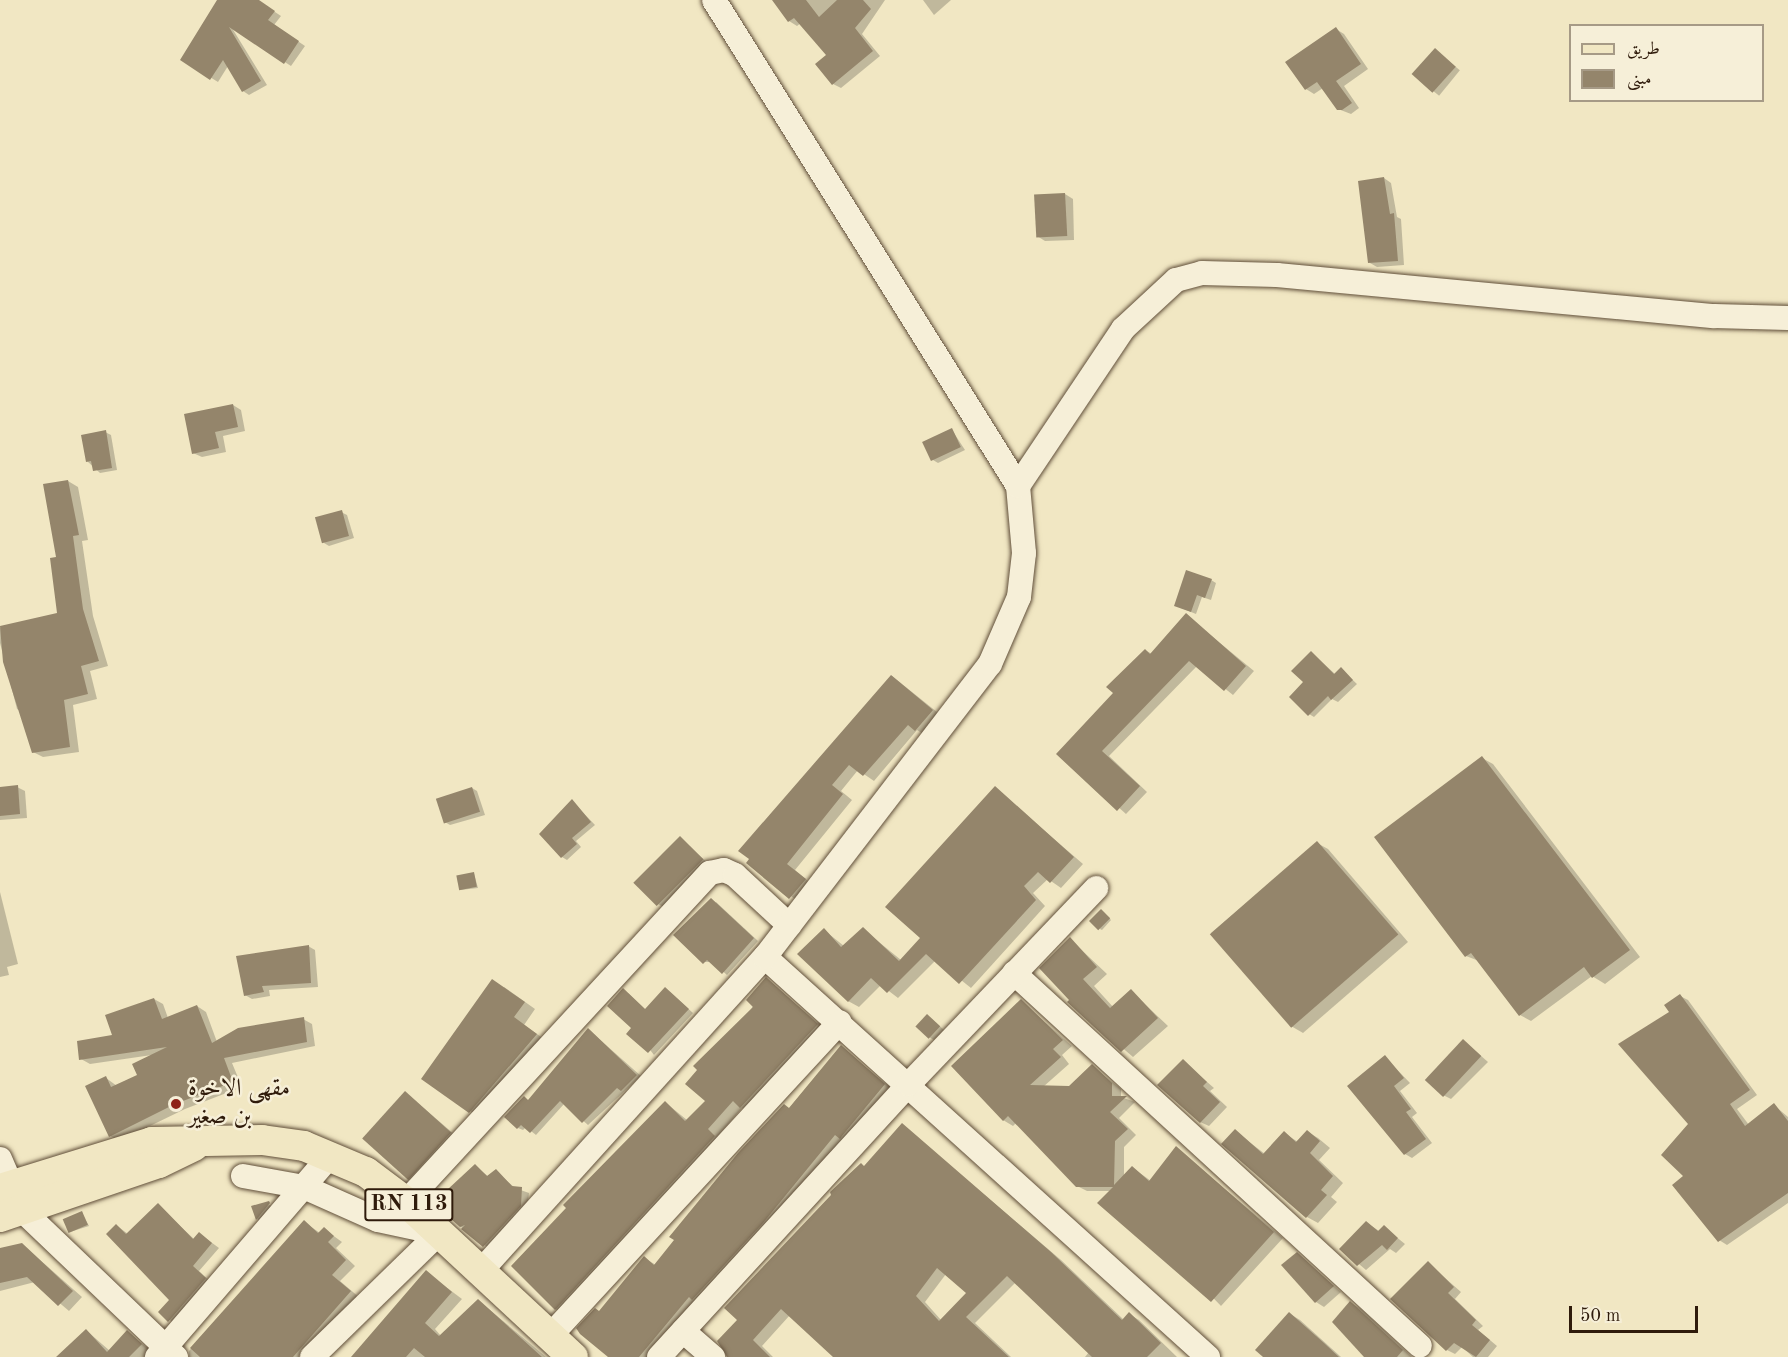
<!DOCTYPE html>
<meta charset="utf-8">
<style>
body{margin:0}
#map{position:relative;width:1788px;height:1357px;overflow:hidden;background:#f1e7c3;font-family:"Old Standard TT",Amiri,serif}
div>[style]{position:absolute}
.shadow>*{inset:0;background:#0003;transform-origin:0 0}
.building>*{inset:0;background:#94856b;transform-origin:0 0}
.roads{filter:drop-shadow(0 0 2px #604e39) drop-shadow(0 0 2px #604e39)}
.minor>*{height:24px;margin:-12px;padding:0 12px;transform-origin:12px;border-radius:12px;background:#f6efd8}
.major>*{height:30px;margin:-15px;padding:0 15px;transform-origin:15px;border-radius:15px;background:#f1e7c3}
.dots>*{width:16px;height:16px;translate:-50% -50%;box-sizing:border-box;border:3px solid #f6efd8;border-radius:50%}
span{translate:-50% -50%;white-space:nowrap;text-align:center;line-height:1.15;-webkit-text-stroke:5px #f6efd8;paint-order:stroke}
.shield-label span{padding:2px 4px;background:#f6efd8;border:2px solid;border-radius:4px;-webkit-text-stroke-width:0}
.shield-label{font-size:22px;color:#2f1b0b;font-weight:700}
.poi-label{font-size:24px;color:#2f1b0b}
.left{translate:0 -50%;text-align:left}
.legend{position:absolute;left:1569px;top:24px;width:195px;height:78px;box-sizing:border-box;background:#f6efd8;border:2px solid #a69a86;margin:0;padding:8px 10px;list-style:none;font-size:18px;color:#2f1b0b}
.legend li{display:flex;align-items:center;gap:12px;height:30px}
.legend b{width:30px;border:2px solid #a69a86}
.scale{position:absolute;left:1569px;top:1306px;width:129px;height:27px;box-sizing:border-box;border:3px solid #2f1b0b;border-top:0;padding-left:8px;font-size:18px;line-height:21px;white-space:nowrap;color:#2f1b0b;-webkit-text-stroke:4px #f6efd8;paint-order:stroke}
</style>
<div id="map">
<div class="shadow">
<div style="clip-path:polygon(219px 0,257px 0,281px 16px,274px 25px,305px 46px,291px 66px,232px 28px,267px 85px,249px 95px,243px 91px,228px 66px,218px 82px,182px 60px)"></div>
<div style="clip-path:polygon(774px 0,885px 0,862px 34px,880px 56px,841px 88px,833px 84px,828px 55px,801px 23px,797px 26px,789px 21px)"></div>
<div style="clip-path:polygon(923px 0,951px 0,934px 15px)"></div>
<div style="clip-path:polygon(1336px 29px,1344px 34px,1368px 69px,1344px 86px,1359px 108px,1351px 114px,1338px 109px,1323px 88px,1314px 94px,1306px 89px)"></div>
<div style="left:1435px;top:50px;width:32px;height:33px;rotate:39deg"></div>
<div style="clip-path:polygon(1384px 178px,1391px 183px,1397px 217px,1401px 219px,1404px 265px,1377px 267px,1370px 263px)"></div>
<div style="clip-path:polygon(1065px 194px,1073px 199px,1074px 240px,1045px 241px,1037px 236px)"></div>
<div style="clip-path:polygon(233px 405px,241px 410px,245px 431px,223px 436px,226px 452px,202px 457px,193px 453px)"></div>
<div style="clip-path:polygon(952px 430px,965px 450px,938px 463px,933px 460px)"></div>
<div style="clip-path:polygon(105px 432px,111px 435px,117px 470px,100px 473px,87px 461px)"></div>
<div style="clip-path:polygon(68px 481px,78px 487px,88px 540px,82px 541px,93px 616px,108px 666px,90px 671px,97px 699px,73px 705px,79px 752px,43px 757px,33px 752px,22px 712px,17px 709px,0 643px,0 628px,59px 614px,58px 558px)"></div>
<div style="clip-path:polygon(341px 512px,347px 515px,354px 538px,329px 546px,324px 543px)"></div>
<div style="clip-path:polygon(1211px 580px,1216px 583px,1211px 600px,1202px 597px,1196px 614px,1181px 608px)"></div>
<div style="clip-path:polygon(1186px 615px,1254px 671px,1233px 695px,1197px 666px,1109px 756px,1147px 792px,1126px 814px,1059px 754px,1115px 693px,1145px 650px,1152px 654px)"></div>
<div style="clip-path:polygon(1311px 652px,1335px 674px,1341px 669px,1357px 684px,1338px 702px,1332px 699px,1314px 717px,1309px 714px,1305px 682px)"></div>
<div style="clip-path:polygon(892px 676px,942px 716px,925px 735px,917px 730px,874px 781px,858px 770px,841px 791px,852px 800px,795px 870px,814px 886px,800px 903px,748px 863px)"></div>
<div style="clip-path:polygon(1482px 758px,1493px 764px,1640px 957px,1605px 984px,1592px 976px,1531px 1021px,1520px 1015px,1479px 961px,1466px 956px)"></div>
<div style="clip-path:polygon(17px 787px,25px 791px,27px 818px,0 820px,0 788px)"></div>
<div style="clip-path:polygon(472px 788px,477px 791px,485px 815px,450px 825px,445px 822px)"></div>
<div style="clip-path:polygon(995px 788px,1083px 864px,1061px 888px,1048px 879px,1033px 893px,1045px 906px,971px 988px,936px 960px,898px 998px,881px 985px,859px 1007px,848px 1001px,824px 930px,844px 946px,863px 929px,901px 960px,922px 938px)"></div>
<div style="clip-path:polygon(572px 801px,595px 825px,576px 841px,581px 847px,567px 860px,562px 857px)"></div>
<div style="clip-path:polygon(680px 838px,710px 865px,667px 909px,658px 904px)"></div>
<div style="clip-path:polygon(1317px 843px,1328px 849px,1408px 942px,1303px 1033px,1291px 1026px,1211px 933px)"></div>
<div style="clip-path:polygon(474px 874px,478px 888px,460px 890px)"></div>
<div style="clip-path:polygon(0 892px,18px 964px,7px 967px,9px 975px,0 977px)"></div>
<div style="clip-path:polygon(716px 902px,758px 941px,727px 975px,712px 962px,704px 962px)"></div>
<div style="clip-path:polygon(1103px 912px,1111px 920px,1102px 930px,1100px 929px)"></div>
<div style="clip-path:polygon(1070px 939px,1107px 974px,1094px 986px,1114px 1008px,1131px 991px,1168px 1026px,1133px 1057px,1069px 1002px)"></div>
<div style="clip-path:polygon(308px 946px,315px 950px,318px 987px,269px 990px,270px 996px,252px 999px,245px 995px)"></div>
<div style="clip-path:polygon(766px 979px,828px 1031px,751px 1113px,742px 1108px,718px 1136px,725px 1143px,566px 1315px,555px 1309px,666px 1103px,687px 1120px,707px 1101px)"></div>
<div style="clip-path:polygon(504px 987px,535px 1009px,524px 1025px,547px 1041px,481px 1118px,470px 1111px)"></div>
<div style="clip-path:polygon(670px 992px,693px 1013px,654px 1055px,633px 1028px,628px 993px,646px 1010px)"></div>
<div style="clip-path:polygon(1680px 996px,1688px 1000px,1757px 1095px,1737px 1109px,1749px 1125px,1774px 1105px,1788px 1117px,1788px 1203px,1727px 1245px,1719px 1240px,1685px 1176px,1690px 1124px,1671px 1012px)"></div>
<div style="clip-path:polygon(154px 999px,163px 1004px,168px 1018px,197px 1006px,206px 1012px,217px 1042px,303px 1019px,312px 1024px,315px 1046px,232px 1063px,242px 1087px,185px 1109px,119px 1141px,110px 1136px,106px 1078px,117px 1086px,139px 1075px,152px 1055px,90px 1064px,81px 1059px,114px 1037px)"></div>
<div style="clip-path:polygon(1021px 1001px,1072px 1046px,1062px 1055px,1069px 1064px,1043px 1087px,1070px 1088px,1092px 1066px,1121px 1089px,1121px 1097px,1135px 1102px,1119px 1118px,1136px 1135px,1124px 1147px,1124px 1177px,1133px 1168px,1151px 1181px,1176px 1148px,1283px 1238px,1221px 1306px,1110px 1191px,1087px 1191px,1077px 1186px,1016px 1123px,1013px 1126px,1003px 1120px)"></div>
<div style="clip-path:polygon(932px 1019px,944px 1030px,934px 1040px,929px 1037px)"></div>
<div style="clip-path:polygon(589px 1030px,641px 1076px,588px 1125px,564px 1104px,536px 1135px,526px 1127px,523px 1130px,518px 1128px,529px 1101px)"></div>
<div style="clip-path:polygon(1464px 1041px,1488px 1062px,1451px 1099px,1443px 1095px)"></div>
<div style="clip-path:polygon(841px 1047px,895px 1091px,656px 1357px,612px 1357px,600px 1312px,644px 1258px,656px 1265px)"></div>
<div style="clip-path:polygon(1385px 1057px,1410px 1083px,1400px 1091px,1417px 1113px,1412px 1117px,1432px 1143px,1412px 1158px,1405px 1154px)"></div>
<div style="clip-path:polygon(1183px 1061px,1214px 1088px,1210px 1091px,1227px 1107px,1209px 1126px,1200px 1122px)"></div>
<div style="clip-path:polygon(406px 1093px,461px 1140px,419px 1185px,408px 1179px)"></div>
<div style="clip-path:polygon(evenodd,902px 1125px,1061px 1260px,1124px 1320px,1129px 1314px,1139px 1320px,1177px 1357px,1085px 1357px,1089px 1352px,1016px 1282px,975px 1323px,1011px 1357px,835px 1357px,790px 1315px,762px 1346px,773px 1357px,727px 1357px,739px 1320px,902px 1125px,946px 1274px,968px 1293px,941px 1320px,925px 1302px,946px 1274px)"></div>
<div style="clip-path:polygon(1235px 1131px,1265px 1154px,1284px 1133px,1298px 1142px,1308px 1132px,1318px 1138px,1330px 1148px,1319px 1160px,1343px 1183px,1331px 1197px,1337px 1202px,1318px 1223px,1307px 1217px)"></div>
<div style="clip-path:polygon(475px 1166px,489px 1177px,496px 1171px,515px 1188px,529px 1193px,527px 1210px,491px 1250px,460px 1226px)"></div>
<div style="clip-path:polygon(158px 1205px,195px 1240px,200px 1234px,219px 1248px,199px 1271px,212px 1283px,176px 1325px,160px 1312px,171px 1300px,116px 1225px,128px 1234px)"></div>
<div style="clip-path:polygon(270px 1205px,274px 1208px,262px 1222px,257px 1219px,253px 1208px)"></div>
<div style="clip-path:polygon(82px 1213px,89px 1226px,70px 1232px)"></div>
<div style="clip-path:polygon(304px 1222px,320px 1233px,324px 1229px,342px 1242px,336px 1248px,355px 1266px,340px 1281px,360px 1298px,304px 1357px,189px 1357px,189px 1351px)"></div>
<div style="clip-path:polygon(1367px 1223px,1379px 1231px,1384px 1227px,1405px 1244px,1396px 1253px,1390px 1249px,1366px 1270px,1341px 1249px)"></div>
<div style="clip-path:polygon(22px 1244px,82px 1297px,69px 1311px,35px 1282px,0 1291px,0 1249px)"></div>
<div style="clip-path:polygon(1297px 1254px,1341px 1292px,1324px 1307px,1316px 1302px)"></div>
<div style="clip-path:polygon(1428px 1263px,1461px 1292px,1455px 1299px,1483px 1326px,1478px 1330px,1497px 1346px,1488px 1357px,1473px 1357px,1462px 1347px,1455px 1354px,1447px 1350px)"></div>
<div style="clip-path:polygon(426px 1272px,462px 1299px,435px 1329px,441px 1336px,478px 1300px,546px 1357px,354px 1357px)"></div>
<div style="clip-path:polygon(1351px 1303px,1361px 1309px,1412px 1357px,1366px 1357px)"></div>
<div style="clip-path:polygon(1290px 1314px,1300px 1320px,1341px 1357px,1267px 1357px)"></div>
<div style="clip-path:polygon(87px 1331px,110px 1351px,128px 1332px,150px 1350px,144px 1357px,58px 1357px)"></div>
</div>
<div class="building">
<div style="clip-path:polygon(217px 0,259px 0,275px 11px,268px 20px,299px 41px,284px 64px,229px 27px,261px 81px,242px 92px,223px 60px,210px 80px,180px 60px)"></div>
<div style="clip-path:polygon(772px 0,806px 0,819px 17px,837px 0,863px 0,871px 9px,855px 28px,873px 51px,832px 85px,815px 64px,826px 55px,794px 18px,788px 22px)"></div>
<div style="clip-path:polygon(1336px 27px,1361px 64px,1336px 81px,1352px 103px,1342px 110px,1337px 110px,1317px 82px,1305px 90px,1285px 62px)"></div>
<div style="left:1435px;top:48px;width:28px;height:35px;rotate:42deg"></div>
<div style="clip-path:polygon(1384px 177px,1390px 214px,1394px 213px,1398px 261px,1368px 263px,1358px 181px)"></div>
<div style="left:1065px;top:193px;width:43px;height:31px;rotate:87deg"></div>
<div style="clip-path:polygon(233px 404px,238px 427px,215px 432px,219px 448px,192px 454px,184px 414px)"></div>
<div style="left:952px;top:428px;width:21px;height:33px;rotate:65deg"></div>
<div style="clip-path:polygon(106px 430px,112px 468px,93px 471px,91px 461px,86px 462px,81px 435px)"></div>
<div style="clip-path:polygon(68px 480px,79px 535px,73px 536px,83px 609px,99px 661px,81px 666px,88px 694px,64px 700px,70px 747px,32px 753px,3px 662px,0 626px,57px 613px,50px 558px,56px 557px,43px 484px)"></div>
<div style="left:342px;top:510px;width:27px;height:28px;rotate:75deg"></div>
<div style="clip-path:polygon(1186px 570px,1212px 579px,1205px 598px,1197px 595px,1191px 612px,1174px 606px)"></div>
<div style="clip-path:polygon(1186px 613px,1246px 666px,1224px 691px,1189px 661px,1102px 751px,1140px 786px,1117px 811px,1056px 754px,1113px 693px,1106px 687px,1145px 649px,1150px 654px)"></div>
<div style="clip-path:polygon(1311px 651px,1334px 674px,1341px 667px,1353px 680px,1331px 700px,1328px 696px,1308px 716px,1289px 697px,1303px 682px,1291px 671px)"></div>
<div style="clip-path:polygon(891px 675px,933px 710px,915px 731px,908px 725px,863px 776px,849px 765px,832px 785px,843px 794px,787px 864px,806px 879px,789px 899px,746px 863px,749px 859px,738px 851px)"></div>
<div style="clip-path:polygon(1482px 756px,1630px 950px,1592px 978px,1584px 967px,1519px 1016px,1471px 953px,1465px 957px,1374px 837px)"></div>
<div style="clip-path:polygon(18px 785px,20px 814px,0 816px,0 787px)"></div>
<div style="clip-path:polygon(995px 786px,1074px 857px,1050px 883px,1038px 872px,1024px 886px,1036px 900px,959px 984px,926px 954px,887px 993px,871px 978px,848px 1002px,797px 954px,824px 928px,841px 947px,863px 927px,899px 961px,920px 938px,885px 907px)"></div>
<div style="left:472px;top:787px;width:26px;height:38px;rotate:72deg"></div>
<div style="clip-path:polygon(572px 799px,591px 822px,572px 838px,577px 844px,561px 858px,539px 834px)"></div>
<div style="left:680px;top:836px;width:33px;height:66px;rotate:45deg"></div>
<div style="left:1317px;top:841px;width:124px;height:142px;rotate:49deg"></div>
<div style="left:474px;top:872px;width:15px;height:18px;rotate:79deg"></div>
<div style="clip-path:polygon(711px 898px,754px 938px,722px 974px,707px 960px,703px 964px,673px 935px)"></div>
<div style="left:1101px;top:909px;width:13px;height:17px;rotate:45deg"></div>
<div style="clip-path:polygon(1070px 937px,1097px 967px,1083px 979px,1110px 1008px,1131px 989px,1158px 1018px,1121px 1052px,1067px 1002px,1069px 1000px,1039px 968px)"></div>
<div style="clip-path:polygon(309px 945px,311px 983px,262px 986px,264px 992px,244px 996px,236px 956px)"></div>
<div style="clip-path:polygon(766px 977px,818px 1024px,740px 1108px,733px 1101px,708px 1129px,715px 1136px,555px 1310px,511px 1266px,566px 1208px,563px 1205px,665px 1101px,685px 1121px,705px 1101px,685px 1084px,697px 1070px,693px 1066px,753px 1007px,746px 1000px)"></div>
<div style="clip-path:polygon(492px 979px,525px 1002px,514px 1017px,537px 1034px,469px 1113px,421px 1079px)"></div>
<div style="clip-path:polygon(665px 987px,689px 1009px,648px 1053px,626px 1034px,631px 1028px,607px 1006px,623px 988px,645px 1009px)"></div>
<div style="clip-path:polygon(1680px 994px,1750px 1090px,1730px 1104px,1745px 1126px,1774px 1103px,1788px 1121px,1788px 1193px,1718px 1242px,1672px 1185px,1683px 1176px,1661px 1155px,1688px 1124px,1618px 1044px,1669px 1012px,1664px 1005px)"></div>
<div style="clip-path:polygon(154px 998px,162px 1019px,197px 1005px,212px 1043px,238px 1028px,304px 1017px,307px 1042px,224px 1058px,233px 1082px,175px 1104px,109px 1137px,85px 1086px,106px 1076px,111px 1087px,137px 1075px,132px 1064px,167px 1047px,79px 1060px,77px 1041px,112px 1035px,105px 1015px)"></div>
<div style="clip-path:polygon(1021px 999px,1063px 1040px,1053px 1049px,1061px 1057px,1030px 1085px,1069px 1086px,1092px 1064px,1112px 1083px,1112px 1096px,1127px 1096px,1110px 1112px,1128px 1129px,1115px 1141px,1114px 1185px,1132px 1166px,1149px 1181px,1176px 1146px,1274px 1232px,1211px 1302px,1097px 1203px,1113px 1187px,1076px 1187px,1008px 1116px,1003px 1121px,951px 1066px)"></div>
<div style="left:927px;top:1014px;width:18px;height:17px;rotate:43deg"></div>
<div style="clip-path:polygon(588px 1028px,637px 1075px,621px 1091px,617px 1088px,582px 1123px,560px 1101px,530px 1133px,521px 1125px,517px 1129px,504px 1117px,524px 1096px,528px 1100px)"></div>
<div style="left:1463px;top:1039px;width:25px;height:56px;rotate:43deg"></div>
<div style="clip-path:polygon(841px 1045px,885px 1084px,842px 1136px,840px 1139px,835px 1135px,763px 1223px,692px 1300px,689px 1297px,639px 1357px,608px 1357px,580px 1334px,576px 1328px,595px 1308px,599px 1311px,644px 1256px,654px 1265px,674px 1240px,669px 1237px,738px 1153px,784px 1104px,789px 1108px)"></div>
<div style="clip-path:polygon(1385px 1055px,1404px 1078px,1394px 1086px,1411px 1109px,1406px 1112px,1426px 1139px,1404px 1155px,1347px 1086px)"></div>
<div style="clip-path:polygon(1183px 1059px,1207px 1082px,1203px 1086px,1220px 1102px,1200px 1123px,1157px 1085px)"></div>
<div style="left:405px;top:1091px;width:62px;height:64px;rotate:42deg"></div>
<div style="clip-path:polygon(evenodd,902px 1123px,1051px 1252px,1122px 1320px,1129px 1312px,1161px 1343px,1147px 1357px,1092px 1357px,1007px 1276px,966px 1317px,1009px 1357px,833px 1357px,781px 1309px,753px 1340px,770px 1357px,727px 1357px,717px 1341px,737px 1320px,724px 1308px,831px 1195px,830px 1192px,861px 1163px,864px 1166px,902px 1123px,937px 1268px,966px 1293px,939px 1321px,916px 1296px,937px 1268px)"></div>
<div style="clip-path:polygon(1235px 1129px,1263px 1154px,1284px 1131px,1296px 1142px,1307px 1130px,1320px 1141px,1310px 1153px,1333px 1176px,1321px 1190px,1327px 1195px,1306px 1218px,1221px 1144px)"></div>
<div style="clip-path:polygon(475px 1164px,487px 1176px,496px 1169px,512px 1186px,522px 1187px,521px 1206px,483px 1247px,461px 1229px,465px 1225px,460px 1227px,433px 1203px)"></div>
<div style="clip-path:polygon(269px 1201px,270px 1203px,256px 1220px,251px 1206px)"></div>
<div style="clip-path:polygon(158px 1203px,193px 1239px,199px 1232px,212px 1243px,193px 1266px,206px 1278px,168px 1322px,158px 1312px,169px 1300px,106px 1234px,116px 1224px,126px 1234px)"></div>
<div style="left:82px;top:1211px;width:15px;height:21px;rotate:67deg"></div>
<div style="clip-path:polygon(304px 1220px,318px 1233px,324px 1227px,334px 1236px,328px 1242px,346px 1260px,332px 1275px,351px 1291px,293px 1357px,200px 1357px,190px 1348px)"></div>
<div style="clip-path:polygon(1366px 1221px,1378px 1231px,1384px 1225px,1398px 1238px,1387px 1250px,1382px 1245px,1357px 1266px,1339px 1249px)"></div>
<div style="clip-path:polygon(22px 1243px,73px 1291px,58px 1306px,27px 1277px,0 1283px,0 1248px)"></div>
<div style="clip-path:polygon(1297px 1252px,1334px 1286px,1315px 1303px,1281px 1265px)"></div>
<div style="clip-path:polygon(1428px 1261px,1454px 1287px,1448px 1293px,1476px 1320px,1472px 1325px,1490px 1340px,1476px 1357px,1454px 1343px,1446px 1351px,1390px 1299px)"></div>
<div style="clip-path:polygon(426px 1270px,452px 1292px,425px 1323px,439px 1336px,478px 1299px,542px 1357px,425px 1357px,414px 1348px,406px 1357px,351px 1357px)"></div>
<div style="clip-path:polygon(1350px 1301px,1403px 1350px,1397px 1357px,1364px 1357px,1332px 1322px)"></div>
<div style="clip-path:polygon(1289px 1312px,1324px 1343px,1339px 1357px,1263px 1357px,1255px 1350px)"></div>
<div style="clip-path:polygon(86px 1329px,107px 1352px,127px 1330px,142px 1344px,129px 1357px,56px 1357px)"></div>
</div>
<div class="roads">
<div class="minor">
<div style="left:1018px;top:486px;width:189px;rotate:-56.2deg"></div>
<div style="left:1123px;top:329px;width:72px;rotate:-42.8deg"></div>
<div style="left:1176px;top:280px;width:27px;rotate:-15deg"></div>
<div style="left:1202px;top:273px;width:75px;rotate:1.5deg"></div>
<div style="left:1277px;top:275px;width:439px;rotate:5.4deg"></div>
<div style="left:1714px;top:316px;width:74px;rotate:1.5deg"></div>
<div style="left:765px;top:957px;width:597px;rotate:42.08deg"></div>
<div style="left:1014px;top:973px;width:551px;rotate:42.57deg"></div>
<div style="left:0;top:1159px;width:56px;rotate:66.7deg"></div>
<div style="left:22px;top:1210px;width:213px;rotate:43.7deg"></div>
<div style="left:243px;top:1176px;width:62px;rotate:10.2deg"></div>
<div style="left:304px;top:1187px;width:81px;rotate:24deg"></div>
<div style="left:378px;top:1220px;width:62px;rotate:12deg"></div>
<div style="left:406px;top:1202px;width:448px;rotate:-47.3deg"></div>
<div style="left:710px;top:873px;width:14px;rotate:-12deg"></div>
<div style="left:724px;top:870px;width:12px;rotate:24deg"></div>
<div style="left:735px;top:875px;width:74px;rotate:42.8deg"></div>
<div style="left:480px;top:1272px;width:425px;rotate:-47.9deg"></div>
<div style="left:765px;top:957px;width:369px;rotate:-52.5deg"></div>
<div style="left:990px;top:664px;width:73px;rotate:-66.6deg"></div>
<div style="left:1019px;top:597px;width:44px;rotate:-83.5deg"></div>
<div style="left:1024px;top:553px;width:67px;rotate:-95.1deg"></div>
<div style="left:1018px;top:486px;width:573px;rotate:-122.03deg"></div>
<div style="left:683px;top:1331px;width:40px;rotate:41deg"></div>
<div style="left:550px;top:1336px;width:427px;rotate:-47.3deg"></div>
<div style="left:157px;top:1357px;width:265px;rotate:-49.3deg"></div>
<div style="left:312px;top:1357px;width:177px;rotate:-44.3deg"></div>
<div style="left:659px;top:1357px;width:370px;rotate:-47.5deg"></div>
<div style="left:909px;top:1084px;width:271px;rotate:-46.3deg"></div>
</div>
<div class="major">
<div style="left:0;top:1189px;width:159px;rotate:-17.2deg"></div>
<div style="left:152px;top:1142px;width:110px;rotate:-1deg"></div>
<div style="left:262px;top:1140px;width:42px;rotate:8.1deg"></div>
<div style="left:304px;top:1146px;width:67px;rotate:22.8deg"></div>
<div style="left:366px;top:1172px;width:50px;rotate:36.9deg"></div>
<div style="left:406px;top:1202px;width:228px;rotate:42.9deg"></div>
<div style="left:0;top:1217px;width:168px;rotate:-18.8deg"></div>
<div style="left:159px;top:1163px;width:39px;rotate:-26deg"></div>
</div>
</div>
<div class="dots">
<div style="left:176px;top:1104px;background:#8f2418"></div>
</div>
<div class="shield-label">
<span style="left:409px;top:1205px">RN 113</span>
</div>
<div class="poi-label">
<span class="left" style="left:188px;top:1104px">مقهی الاخوة<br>بن صغير</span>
</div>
<ul class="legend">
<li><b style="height:8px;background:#f1e7c3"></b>طريق</li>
<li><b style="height:16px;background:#94856b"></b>مبنى</li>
</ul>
<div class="scale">50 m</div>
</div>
